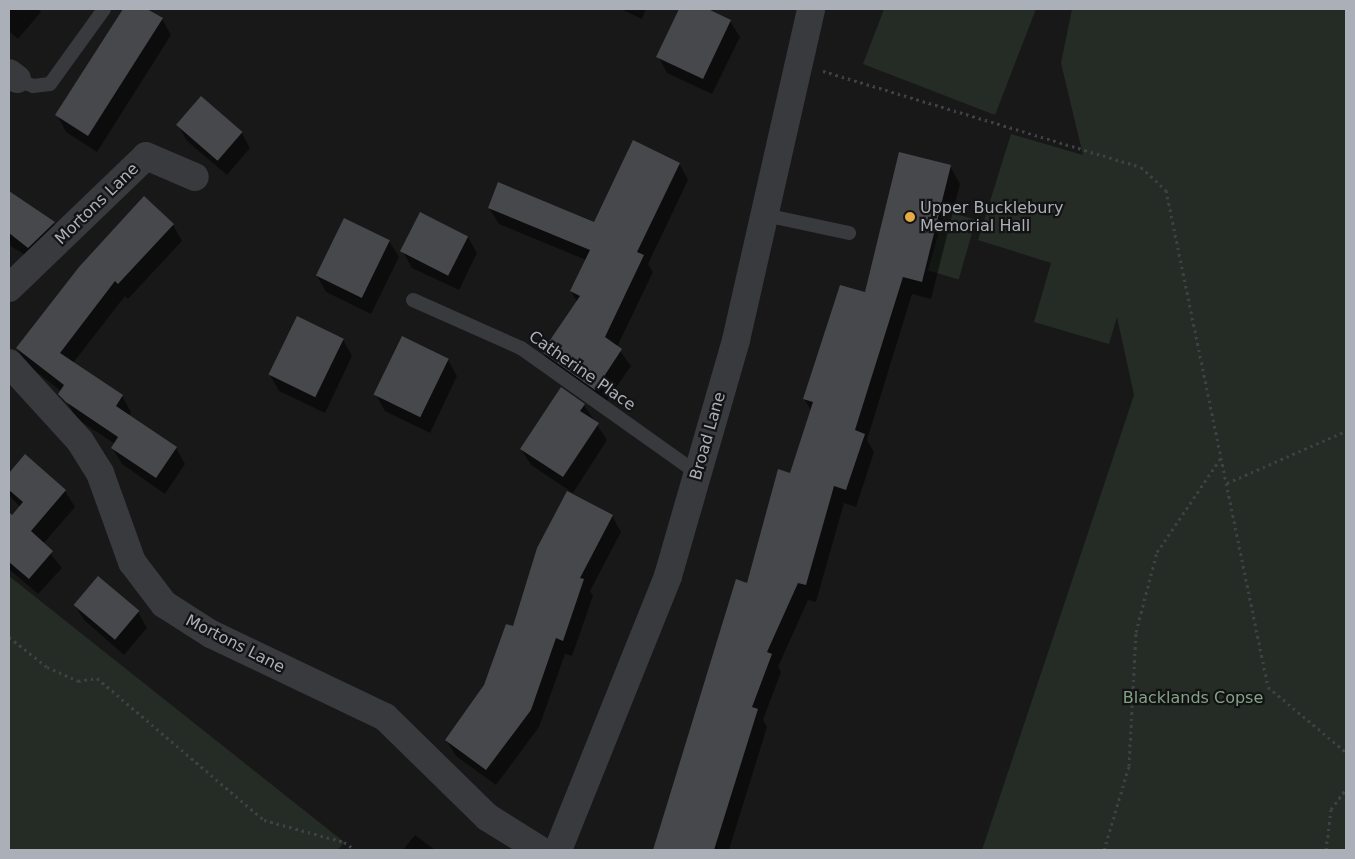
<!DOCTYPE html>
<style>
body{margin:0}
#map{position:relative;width:1355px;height:859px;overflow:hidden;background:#181819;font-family:"DejaVu Sans",sans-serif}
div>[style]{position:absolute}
.green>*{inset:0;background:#242c25;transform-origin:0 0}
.shadow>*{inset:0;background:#0007}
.building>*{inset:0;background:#47484c;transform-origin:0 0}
.path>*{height:3px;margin-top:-1.5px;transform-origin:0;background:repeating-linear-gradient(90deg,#3f4145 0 2.5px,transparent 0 6.5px)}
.service>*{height:14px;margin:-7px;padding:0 7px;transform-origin:7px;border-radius:7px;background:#393a3e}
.minor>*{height:28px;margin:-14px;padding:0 14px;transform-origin:14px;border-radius:14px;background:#393a3e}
.tertiary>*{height:28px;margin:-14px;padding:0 14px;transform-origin:14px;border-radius:14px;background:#393a3e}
.dots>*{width:14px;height:14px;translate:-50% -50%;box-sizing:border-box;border:2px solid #131314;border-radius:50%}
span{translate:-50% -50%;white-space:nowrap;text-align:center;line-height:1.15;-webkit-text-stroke:4.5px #131314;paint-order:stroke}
.street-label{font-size:16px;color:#abafb8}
.poi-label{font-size:16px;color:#abafb8}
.left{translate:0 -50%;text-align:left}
.park-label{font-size:16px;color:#84a285}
.frame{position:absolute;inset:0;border:10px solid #abafb8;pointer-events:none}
</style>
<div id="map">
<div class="green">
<div style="clip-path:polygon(884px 9px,1036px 9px,995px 115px,863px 64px)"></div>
<div style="clip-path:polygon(1072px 9px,1346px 9px,1346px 850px,982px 850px,1134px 395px,1117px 317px,1109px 344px,1034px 322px,1051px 263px,978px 240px,1011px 134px,1083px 155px,1061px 63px)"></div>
<div style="left:945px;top:211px;width:32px;height:62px;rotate:16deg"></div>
<div style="clip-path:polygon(9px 576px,344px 842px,338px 850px,9px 850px)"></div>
</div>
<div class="shadow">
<div style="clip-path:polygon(9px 9px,39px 9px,41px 12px,18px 39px,9px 31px)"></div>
<div style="clip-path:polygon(124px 9px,145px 9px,162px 19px,171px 35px,97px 152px,66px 132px,57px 115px)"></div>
<div style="clip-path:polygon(621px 9px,646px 9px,642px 19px)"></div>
<div style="clip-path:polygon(680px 9px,705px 9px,730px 21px,740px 37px,712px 94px,667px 73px,658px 56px)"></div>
<div style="clip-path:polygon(178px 125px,241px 132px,250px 148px,227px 175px,187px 141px)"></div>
<div style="clip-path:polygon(679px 163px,688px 180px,648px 264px,653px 272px,617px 347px,631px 366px,604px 405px,552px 368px,543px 352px,577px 302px,571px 291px,586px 260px,499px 224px,489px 208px,595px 223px)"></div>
<div style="clip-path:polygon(950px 166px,960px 184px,931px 299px,912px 294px,867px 440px,874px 452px,856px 507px,844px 503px,816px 602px,808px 600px,778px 667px,781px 672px,763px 720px,767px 727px,729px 850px,654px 850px,737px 581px,747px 584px,791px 474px,812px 412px,804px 399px,866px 293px)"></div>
<div style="clip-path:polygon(9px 193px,54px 223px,63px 239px,38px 263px,9px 245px)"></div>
<div style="clip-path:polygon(173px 225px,182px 241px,128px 299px,125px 296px,73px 363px,122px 396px,131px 412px,129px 416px,176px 448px,185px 464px,165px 494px,122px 464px,112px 448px,115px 444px,76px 418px,61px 391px,26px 364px,17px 348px)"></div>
<div style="clip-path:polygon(468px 237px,477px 253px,459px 290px,412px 268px,403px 252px)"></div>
<div style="clip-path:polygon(389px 241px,399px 257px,371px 314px,326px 292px,317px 276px)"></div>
<div style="clip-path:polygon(343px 340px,352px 356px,325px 413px,279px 391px,270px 375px)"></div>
<div style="clip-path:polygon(448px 360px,457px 376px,430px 433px,385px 411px,376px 395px)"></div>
<div style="clip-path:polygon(584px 405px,607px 440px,573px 493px,531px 465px,521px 449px)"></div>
<div style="clip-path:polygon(25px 456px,65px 491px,75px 507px,43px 544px,62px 568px,38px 594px,9px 569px,9px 521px,20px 507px,9px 495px,9px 475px)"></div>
<div style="clip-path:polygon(612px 516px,621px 532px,590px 591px,593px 596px,572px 656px,565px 654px,539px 727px,496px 785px,456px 756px,446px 740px,486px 686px,514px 628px)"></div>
<div style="clip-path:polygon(74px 604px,138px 612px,147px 628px,124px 655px,84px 620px)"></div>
<div style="clip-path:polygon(415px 835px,435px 850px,403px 850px)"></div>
</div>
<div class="building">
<div style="clip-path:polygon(123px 9px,147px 9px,163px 18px,88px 136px,55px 115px)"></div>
<div style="clip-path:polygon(679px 9px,708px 9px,731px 20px,703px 79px,656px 57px)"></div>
<div style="left:201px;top:96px;width:55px;height:38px;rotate:41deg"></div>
<div style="clip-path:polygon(633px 140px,680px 163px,637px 252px,644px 255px,605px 337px,622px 349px,595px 390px,542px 352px,580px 296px,570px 291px,590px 250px,488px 208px,498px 182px,594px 222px)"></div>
<div style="clip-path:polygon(899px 152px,951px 165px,922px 282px,903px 277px,855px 430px,865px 434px,846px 490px,834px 486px,806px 585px,798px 583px,767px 652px,772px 654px,752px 707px,758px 709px,714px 850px,653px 850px,736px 579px,747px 583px,778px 469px,790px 473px,813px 402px,803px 399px,840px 285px,865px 292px)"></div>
<div style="clip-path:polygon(9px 191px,55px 222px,28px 248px,9px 233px)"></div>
<div style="clip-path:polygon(144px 196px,174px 224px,118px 284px,115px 281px,60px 353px,123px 395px,116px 406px,177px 447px,156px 478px,111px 448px,118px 437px,66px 402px,58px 394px,64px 385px,16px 348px,79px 267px)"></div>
<div style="left:420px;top:212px;width:54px;height:44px;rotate:27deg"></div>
<div style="left:344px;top:218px;width:51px;height:64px;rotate:26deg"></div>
<div style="left:297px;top:316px;width:52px;height:65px;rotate:26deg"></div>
<div style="left:402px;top:336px;width:52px;height:65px;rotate:26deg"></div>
<div style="clip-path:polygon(561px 387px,585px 404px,580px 411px,599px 423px,563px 477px,520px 449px)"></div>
<div style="clip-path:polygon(25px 454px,66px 490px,31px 531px,53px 551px,29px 579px,9px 562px,9px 512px,12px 515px,23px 502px,9px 490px,9px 473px)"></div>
<div style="clip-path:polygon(567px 491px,613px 515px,580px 578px,584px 579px,563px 641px,556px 638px,531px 710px,486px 770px,445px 740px,484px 685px,506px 624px,513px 626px,537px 548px)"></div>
<div style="left:98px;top:576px;width:54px;height:38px;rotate:40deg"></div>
</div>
<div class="path">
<div style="left:823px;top:71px;width:332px;rotate:16.8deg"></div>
<div style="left:1141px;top:167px;width:34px;rotate:43deg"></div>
<div style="left:1166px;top:190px;width:507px;rotate:78.4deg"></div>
<div style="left:1268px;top:687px;width:102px;rotate:39.8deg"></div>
<div style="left:1227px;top:483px;width:130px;rotate:-23.6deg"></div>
<div style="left:9px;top:637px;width:48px;rotate:38.3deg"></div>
<div style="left:47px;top:667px;width:34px;rotate:24deg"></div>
<div style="left:78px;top:681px;width:19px;rotate:-9deg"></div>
<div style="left:97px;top:678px;width:219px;rotate:40.4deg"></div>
<div style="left:264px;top:820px;width:83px;rotate:15.4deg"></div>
<div style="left:344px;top:842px;width:14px;rotate:34deg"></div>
<div style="left:1104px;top:850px;width:88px;rotate:-73.4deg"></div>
<div style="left:1129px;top:766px;width:134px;rotate:-87deg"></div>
<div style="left:1136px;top:632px;width:83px;rotate:-75.3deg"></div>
<div style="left:1157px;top:552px;width:114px;rotate:-55.8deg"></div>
<div style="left:1326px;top:850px;width:41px;rotate:-83deg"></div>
<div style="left:1331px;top:809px;width:25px;rotate:-53deg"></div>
</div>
<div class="service">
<div style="left:17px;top:79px;width:17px;rotate:24deg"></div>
<div style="left:33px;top:86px;width:17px;rotate:-7deg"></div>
<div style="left:50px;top:84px;width:92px;rotate:-54.2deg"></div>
<div style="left:765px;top:215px;width:86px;rotate:12.1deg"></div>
<div style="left:413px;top:300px;width:118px;rotate:24deg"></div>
<div style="left:521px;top:348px;width:216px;rotate:35.4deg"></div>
</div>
<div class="minor">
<div style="left:9px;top:73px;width:10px;rotate:37deg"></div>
<div style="left:9px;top:288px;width:190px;rotate:-43.9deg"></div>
<div style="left:146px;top:156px;width:53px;rotate:23.2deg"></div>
<div style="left:9px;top:363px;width:105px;rotate:47.7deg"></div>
<div style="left:80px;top:441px;width:38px;rotate:58deg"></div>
<div style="left:100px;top:473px;width:95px;rotate:70.2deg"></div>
<div style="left:132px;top:562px;width:53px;rotate:52.7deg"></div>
<div style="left:164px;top:604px;width:56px;rotate:32.6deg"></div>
<div style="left:211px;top:634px;width:193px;rotate:25.5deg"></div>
<div style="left:385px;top:717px;width:143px;rotate:44.4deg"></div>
<div style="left:487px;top:817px;width:62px;rotate:31.9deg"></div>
</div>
<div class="tertiary">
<div style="left:558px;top:850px;width:295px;rotate:-68.1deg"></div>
<div style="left:668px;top:576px;width:246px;rotate:-73.9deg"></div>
<div style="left:736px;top:340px;width:339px;rotate:-77.2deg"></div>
</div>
<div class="dots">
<div style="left:910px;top:217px;background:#e4ab45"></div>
</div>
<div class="street-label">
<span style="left:97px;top:204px;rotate:-44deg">Mortons Lane</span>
<span style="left:582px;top:371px;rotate:35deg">Catherine Place</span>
<span style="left:708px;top:436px;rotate:-74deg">Broad Lane</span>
<span style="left:235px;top:644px;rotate:27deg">Mortons Lane</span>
</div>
<div class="poi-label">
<span class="left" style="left:920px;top:217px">Upper Bucklebury<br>Memorial Hall</span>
</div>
<div class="park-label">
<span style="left:1193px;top:698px">Blacklands Copse</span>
</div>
<div class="frame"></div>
</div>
